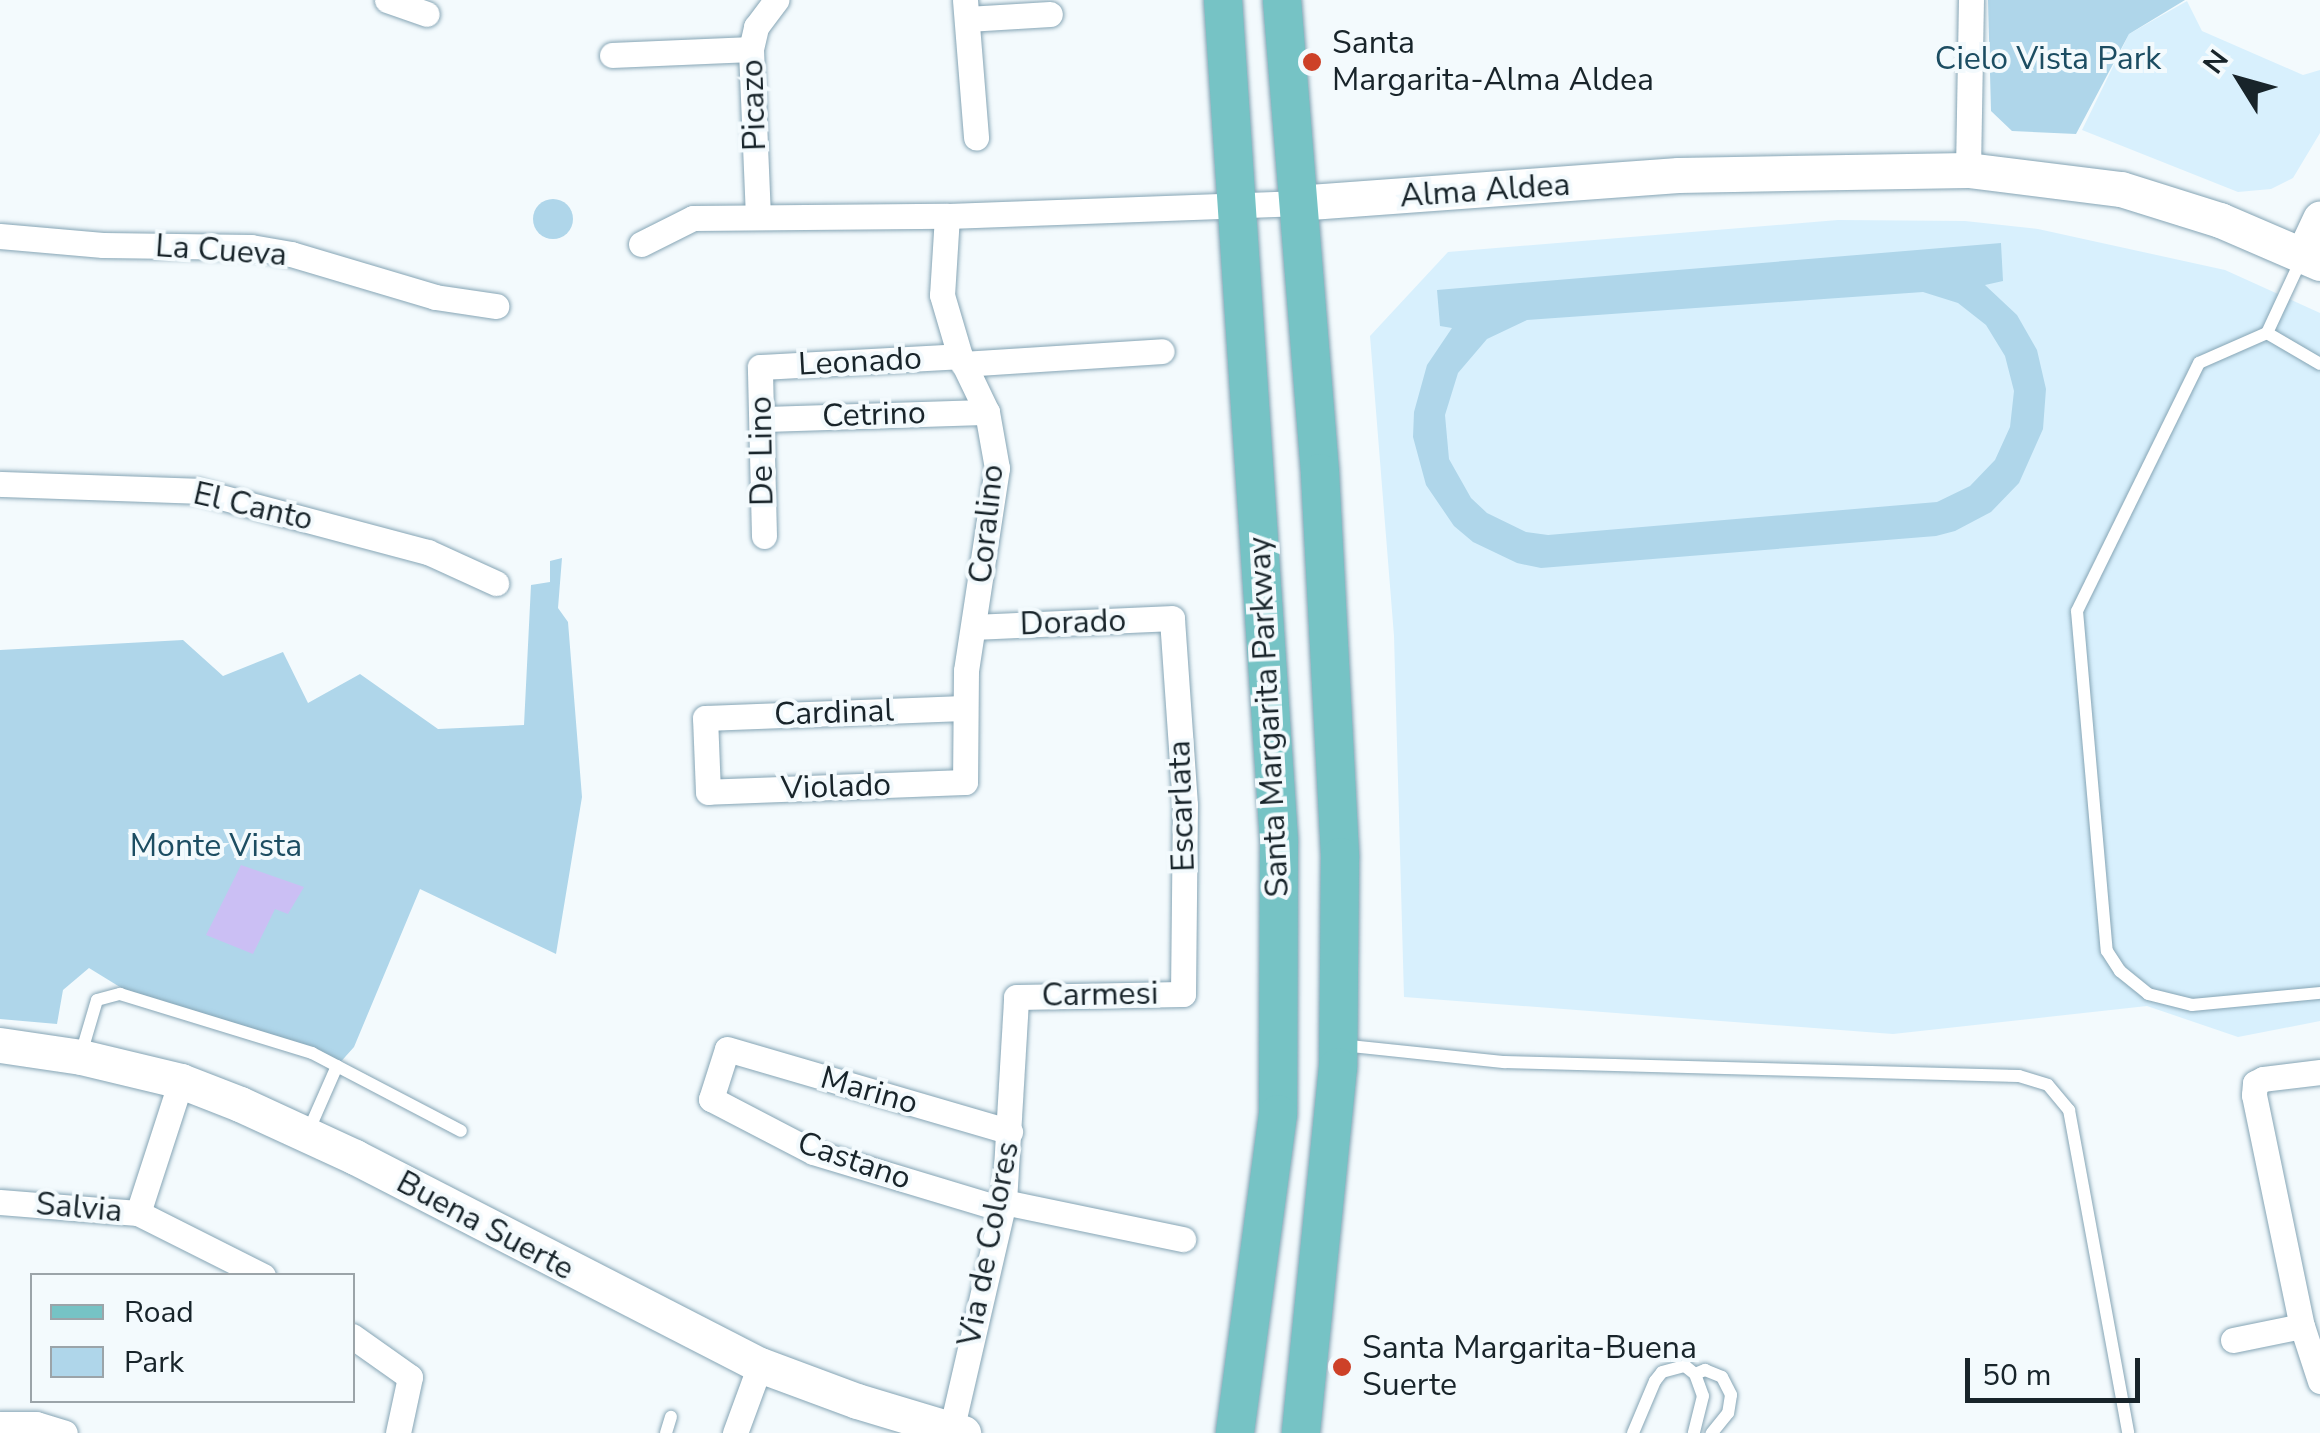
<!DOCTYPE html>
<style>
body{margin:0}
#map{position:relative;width:2320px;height:1433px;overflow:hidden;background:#f3fafd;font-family:"Nunito Sans",sans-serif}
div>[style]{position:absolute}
.built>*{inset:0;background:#d8f0fd}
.green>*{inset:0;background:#afd6ea}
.round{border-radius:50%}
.water>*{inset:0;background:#cbbff4}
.roads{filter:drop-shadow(0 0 2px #86a5b5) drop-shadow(0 0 2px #86a5b5)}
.lane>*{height:12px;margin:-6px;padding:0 6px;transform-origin:6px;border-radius:6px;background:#fff}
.street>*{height:25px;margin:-12.5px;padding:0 12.5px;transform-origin:12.5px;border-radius:12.5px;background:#fff}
.secondary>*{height:35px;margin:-17.5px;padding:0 17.5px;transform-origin:17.5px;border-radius:17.5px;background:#fff}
.primary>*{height:38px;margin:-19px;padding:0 19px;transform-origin:19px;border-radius:19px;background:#76c3c5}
.dots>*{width:28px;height:28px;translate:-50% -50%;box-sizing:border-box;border:5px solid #f3fafd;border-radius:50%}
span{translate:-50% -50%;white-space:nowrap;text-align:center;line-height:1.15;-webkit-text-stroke:8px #f3fafd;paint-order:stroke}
.poi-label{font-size:32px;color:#18242a}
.left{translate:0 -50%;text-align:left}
.park-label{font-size:32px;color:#1c4d62}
.street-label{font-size:32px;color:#18242a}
.legend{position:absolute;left:30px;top:1273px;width:325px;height:130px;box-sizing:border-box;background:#f3fafd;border:2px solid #9ba4a9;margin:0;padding:12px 18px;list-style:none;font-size:30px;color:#18242a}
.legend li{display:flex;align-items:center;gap:20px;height:50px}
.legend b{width:50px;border:2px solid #9ba4a9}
.north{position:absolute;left:2190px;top:30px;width:100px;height:100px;-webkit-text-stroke:8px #f3fafd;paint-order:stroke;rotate:307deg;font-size:28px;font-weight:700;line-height:40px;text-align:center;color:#18242a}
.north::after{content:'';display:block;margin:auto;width:35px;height:45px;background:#18242a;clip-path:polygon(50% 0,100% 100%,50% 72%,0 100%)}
.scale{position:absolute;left:1965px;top:1358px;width:175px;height:45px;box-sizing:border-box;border:5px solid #18242a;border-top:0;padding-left:12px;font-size:30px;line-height:35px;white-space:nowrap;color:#18242a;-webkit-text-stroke:8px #f3fafd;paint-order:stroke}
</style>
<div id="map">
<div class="built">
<div style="clip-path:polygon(2187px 1px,2202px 31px,2303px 75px,2320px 70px,2320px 133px,2293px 178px,2271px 189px,2238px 192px,2082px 130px,2129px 34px)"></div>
<div style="clip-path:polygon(1838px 220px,1965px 221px,2038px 229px,2225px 270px,2320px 313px,2320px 1021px,2238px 1037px,2147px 1006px,1893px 1034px,1404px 997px,1394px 636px,1370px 336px,1448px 252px)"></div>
</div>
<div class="green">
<div style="clip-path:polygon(1988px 0,2185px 0,2129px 34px,2076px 134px,2012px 131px,1991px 111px)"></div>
<div class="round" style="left:533px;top:199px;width:40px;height:40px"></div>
<div style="clip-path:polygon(evenodd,2001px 243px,2003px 281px,1985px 285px,2017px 315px,2037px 350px,2046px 389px,2043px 429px,2019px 483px,1991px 512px,1955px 531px,1936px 536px,1541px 568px,1517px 563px,1473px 542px,1454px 526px,1426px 485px,1413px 437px,1414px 412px,1427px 365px,1452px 328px,1440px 326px,1437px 290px,2001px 243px,1923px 292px,1958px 303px,1986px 325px,2005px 356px,2014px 391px,2010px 427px,1995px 460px,1970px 486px,1937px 502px,1548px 535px,1526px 532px,1487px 513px,1471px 498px,1449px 459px,1445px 415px,1458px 373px,1487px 339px,1527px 320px,1923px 292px)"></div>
<div style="clip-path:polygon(562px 558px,558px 608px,568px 622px,582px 797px,556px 954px,420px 889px,354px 1047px,337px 1066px,141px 1000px,89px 968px,63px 990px,57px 1024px,0 1019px,0 650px,183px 640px,223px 676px,283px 652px,308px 703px,360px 674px,438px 729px,524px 725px,531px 585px,550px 582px,550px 561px)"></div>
</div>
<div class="water">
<div style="clip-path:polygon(241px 865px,304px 887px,288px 914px,275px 909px,253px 954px,206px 935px)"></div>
</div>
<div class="roads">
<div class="lane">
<div style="left:2301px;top:260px;width:81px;rotate:115deg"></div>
<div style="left:2267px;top:333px;width:74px;rotate:156.2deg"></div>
<div style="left:2199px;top:363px;width:276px;rotate:116.2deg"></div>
<div style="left:2077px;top:611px;width:341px;rotate:85deg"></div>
<div style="left:2107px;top:951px;width:24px;rotate:57deg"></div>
<div style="left:2120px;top:971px;width:36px;rotate:39deg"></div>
<div style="left:2148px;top:994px;width:45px;rotate:14deg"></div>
<div style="left:2192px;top:1005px;width:129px;rotate:-5.4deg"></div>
<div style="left:2267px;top:333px;width:61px;rotate:30.3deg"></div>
<div style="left:1341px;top:1045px;width:164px;rotate:6deg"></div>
<div style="left:1504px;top:1062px;width:515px;rotate:1.56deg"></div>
<div style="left:2019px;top:1076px;width:30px;rotate:17deg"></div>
<div style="left:2048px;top:1085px;width:33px;rotate:50deg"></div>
<div style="left:2069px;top:1110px;width:328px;rotate:79.6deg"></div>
<div style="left:81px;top:1054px;width:56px;rotate:-73.5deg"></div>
<div style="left:97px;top:1000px;width:24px;rotate:-15deg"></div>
<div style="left:120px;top:994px;width:201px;rotate:17.1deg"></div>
<div style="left:312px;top:1053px;width:168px;rotate:27.6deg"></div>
<div style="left:308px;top:1132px;width:72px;rotate:-66.3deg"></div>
<div style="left:1695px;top:1374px;width:11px;rotate:-22deg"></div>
<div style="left:1705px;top:1370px;width:18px;rotate:22deg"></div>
<div style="left:1722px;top:1377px;width:20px;rotate:63deg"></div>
<div style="left:1731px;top:1395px;width:18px;rotate:99deg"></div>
<div style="left:1728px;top:1413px;width:26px;rotate:129deg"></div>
<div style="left:666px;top:1433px;width:17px;rotate:-73deg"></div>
<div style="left:1633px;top:1433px;width:56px;rotate:-67.1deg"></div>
<div style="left:1655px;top:1381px;width:11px;rotate:-52deg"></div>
<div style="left:1662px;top:1372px;width:24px;rotate:-15deg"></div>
<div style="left:1685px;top:1366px;width:13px;rotate:39deg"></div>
<div style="left:1695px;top:1374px;width:23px;rotate:70deg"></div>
<div style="left:1703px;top:1396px;width:38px;rotate:104deg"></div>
</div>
<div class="street">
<div style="left:387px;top:0;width:42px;rotate:19.3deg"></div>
<div style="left:965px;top:0;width:138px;rotate:85.4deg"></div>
<div style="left:967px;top:19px;width:83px;rotate:-3.4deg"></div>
<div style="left:612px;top:55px;width:139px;rotate:-2.5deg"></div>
<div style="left:1968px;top:170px;width:170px;rotate:-89deg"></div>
<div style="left:947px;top:216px;width:79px;rotate:93.6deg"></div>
<div style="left:942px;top:295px;width:64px;rotate:73.6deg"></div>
<div style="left:960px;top:356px;width:62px;rotate:64.3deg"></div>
<div style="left:987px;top:412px;width:57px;rotate:79.9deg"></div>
<div style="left:997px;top:468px;width:205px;rotate:98.7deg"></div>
<div style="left:966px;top:671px;width:111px;rotate:90.5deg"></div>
<div style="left:965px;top:782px;width:257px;rotate:177.8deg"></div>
<div style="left:708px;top:792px;width:74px;rotate:-92.3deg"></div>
<div style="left:705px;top:718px;width:259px;rotate:-2.2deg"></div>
<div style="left:758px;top:217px;width:168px;rotate:-92.4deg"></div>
<div style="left:751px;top:49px;width:23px;rotate:-77deg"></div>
<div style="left:756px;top:27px;width:34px;rotate:-53deg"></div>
<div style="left:0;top:236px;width:103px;rotate:5deg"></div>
<div style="left:103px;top:245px;width:148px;rotate:0.8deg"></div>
<div style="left:251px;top:247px;width:41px;rotate:9.9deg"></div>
<div style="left:291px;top:254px;width:150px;rotate:16.6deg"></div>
<div style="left:435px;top:297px;width:62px;rotate:8.4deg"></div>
<div style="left:641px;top:244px;width:58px;rotate:-26.6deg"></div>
<div style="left:693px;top:218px;width:254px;rotate:-0.5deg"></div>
<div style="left:947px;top:216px;width:349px;rotate:-2.1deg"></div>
<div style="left:963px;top:364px;width:199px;rotate:-3.7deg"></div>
<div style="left:762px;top:419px;width:225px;rotate:-1.8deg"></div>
<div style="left:0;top:484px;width:198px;rotate:2deg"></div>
<div style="left:198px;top:491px;width:238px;rotate:14.9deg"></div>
<div style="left:428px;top:552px;width:75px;rotate:24.5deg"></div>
<div style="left:764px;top:536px;width:169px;rotate:-91.4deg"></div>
<div style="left:760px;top:367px;width:200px;rotate:-3.1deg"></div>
<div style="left:2320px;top:1072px;width:57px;rotate:173deg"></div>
<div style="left:2263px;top:1079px;width:9px;rotate:153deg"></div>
<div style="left:2255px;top:1083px;width:12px;rotate:95deg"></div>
<div style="left:2254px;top:1095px;width:236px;rotate:78.3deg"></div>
<div style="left:2302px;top:1326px;width:58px;rotate:71.9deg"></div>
<div style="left:0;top:1202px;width:138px;rotate:4.6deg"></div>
<div style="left:138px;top:1213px;width:140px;rotate:26.7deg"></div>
<div style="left:1004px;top:1202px;width:183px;rotate:11.7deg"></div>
<div style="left:1002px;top:1209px;width:197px;rotate:-163.2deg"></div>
<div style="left:813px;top:1152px;width:115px;rotate:-152.5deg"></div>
<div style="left:711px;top:1099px;width:52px;rotate:-72.3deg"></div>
<div style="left:727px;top:1049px;width:295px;rotate:16.3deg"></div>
<div style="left:138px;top:1213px;width:139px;rotate:-72deg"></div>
<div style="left:352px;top:1336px;width:71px;rotate:35.3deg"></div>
<div style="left:410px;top:1377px;width:57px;rotate:102.1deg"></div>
<div style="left:2233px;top:1340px;width:70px;rotate:-11.5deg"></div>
<div style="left:0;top:1424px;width:36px"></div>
<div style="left:36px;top:1424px;width:30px;rotate:17deg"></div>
<div style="left:951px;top:1431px;width:235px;rotate:-77deg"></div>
<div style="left:1004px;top:1202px;width:205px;rotate:-86.6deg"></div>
<div style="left:1016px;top:997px;width:167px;rotate:-1deg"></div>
<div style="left:1183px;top:994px;width:189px;rotate:-89.4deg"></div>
<div style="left:1185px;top:805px;width:187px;rotate:-94deg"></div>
<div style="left:1172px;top:618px;width:198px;rotate:177.4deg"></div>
<div style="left:735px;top:1433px;width:72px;rotate:-69.8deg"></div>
</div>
<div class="secondary">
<div style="left:1296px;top:203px;width:383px;rotate:-4.2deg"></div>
<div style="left:1678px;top:175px;width:290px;rotate:-1deg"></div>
<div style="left:1968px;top:170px;width:154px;rotate:7.1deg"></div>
<div style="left:2121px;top:189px;width:104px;rotate:17.4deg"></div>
<div style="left:2220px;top:220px;width:109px;rotate:23.3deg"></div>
<div style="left:2304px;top:253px;width:38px;rotate:-65deg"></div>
<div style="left:0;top:1045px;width:82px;rotate:8.4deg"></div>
<div style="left:81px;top:1057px;width:103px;rotate:13.5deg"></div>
<div style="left:181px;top:1081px;width:63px;rotate:21.3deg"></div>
<div style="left:240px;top:1104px;width:127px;rotate:24.7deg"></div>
<div style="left:355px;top:1157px;width:455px;rotate:27.2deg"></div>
<div style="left:760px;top:1365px;width:103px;rotate:20.4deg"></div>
<div style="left:857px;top:1401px;width:111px;rotate:16.8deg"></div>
</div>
<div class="primary">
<div style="left:1223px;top:0;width:844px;rotate:86.19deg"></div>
<div style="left:1279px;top:842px;width:272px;rotate:90.2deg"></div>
<div style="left:1278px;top:1114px;width:322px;rotate:97.7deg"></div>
<div style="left:1282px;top:0;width:475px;rotate:85.4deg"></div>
<div style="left:1320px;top:473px;width:385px;rotate:87deg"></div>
<div style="left:1340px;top:857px;width:210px;rotate:90.5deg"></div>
<div style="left:1338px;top:1067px;width:368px;rotate:95.8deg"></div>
</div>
</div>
<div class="dots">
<div style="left:1312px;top:62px;background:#cd4128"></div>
<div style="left:1342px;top:1367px;background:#cd4128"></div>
</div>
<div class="poi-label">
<span class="left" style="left:1332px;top:62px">Santa<br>Margarita-Alma Aldea</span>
<span class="left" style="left:1362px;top:1367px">Santa Margarita-Buena<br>Suerte</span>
</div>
<div class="park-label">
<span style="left:2048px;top:59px">Cielo Vista Park</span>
<span style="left:216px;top:846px">Monte Vista</span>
</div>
<div class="street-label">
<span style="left:754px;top:105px;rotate:-92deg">Picazo</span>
<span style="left:1485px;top:191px;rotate:-4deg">Alma Aldea</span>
<span style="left:221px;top:251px;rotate:4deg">La Cueva</span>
<span style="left:860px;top:362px;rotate:-3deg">Leonado</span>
<span style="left:874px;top:415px;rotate:-2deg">Cetrino</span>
<span style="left:762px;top:451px;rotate:-91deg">De Lino</span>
<span style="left:253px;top:507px;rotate:13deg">El Canto</span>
<span style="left:987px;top:524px;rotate:-84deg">Coralino</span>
<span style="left:1073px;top:623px;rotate:-2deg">Dorado</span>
<span style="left:834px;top:713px;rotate:-2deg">Cardinal</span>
<span style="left:1269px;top:717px;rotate:-93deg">Santa Margarita Parkway</span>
<span style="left:836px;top:787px;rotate:-2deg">Violado</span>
<span style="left:1182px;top:806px;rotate:-92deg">Escarlata</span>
<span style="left:1100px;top:995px;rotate:-1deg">Carmesi</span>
<span style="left:869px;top:1091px;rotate:16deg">Marino</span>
<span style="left:854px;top:1161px;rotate:19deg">Castano</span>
<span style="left:79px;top:1208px;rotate:5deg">Salvia</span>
<span style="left:485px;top:1226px;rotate:28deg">Buena Suerte</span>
<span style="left:989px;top:1244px;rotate:-79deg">Via de Colores</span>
</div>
<ul class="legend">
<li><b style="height:12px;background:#76c3c5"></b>Road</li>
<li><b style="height:28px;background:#afd6ea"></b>Park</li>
</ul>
<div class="north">N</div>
<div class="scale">50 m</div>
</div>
